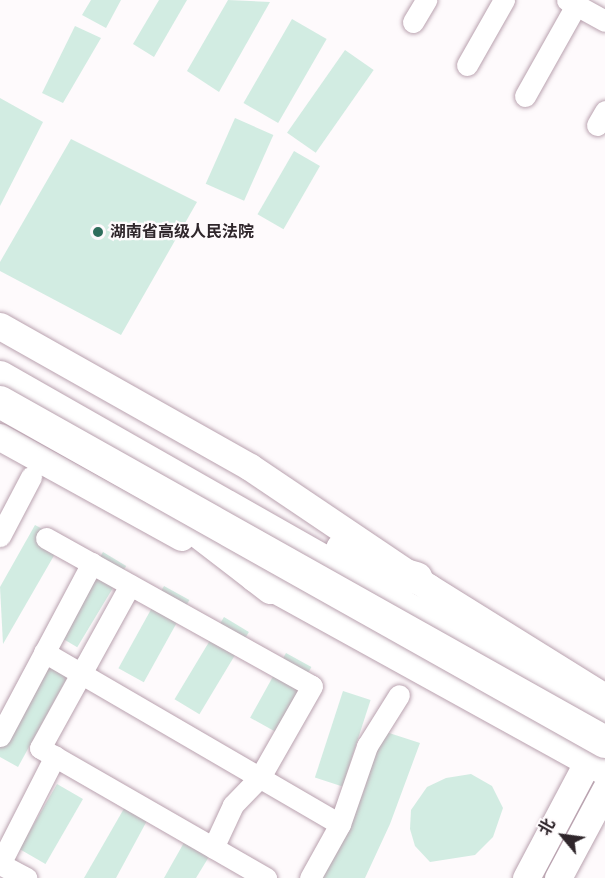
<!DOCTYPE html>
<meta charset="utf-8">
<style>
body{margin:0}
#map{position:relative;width:605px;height:878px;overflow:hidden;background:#fefafc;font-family:"Nunito Sans","Noto Sans SC",sans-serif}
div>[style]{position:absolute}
.building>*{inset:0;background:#d2ece2;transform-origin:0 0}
.roads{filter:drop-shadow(0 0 2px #b9a2af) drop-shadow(0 0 2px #b9a2af)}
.minor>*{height:21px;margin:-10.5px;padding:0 10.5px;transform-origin:10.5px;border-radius:10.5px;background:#fff}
.major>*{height:27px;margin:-13.5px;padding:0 13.5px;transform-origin:13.5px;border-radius:13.5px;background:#fff}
.highway>*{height:32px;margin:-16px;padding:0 16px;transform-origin:16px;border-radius:16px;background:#fff}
.bridges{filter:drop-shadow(0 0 2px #b9a2af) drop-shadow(0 0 2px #b9a2af)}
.highway-bridge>*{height:32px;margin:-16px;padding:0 16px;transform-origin:16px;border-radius:16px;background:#fff}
.dots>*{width:16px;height:16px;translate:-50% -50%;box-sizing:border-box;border:3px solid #fefafc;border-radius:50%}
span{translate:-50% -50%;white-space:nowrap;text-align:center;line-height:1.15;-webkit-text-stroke:4.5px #fefafc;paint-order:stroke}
.poi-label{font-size:16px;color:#2f262b;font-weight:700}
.left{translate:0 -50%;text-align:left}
.north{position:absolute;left:533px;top:806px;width:60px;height:60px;-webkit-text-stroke:4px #fefafc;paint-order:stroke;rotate:299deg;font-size:16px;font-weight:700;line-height:24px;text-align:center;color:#2f262b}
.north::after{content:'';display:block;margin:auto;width:21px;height:27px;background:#2f262b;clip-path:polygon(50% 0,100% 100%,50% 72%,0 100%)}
</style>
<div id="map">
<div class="building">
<div style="clip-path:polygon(91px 0,121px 0,106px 28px,82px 15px)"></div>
<div style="clip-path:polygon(159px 0,187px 0,154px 57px,133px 44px)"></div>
<div style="clip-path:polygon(228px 0,270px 2px,219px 92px,187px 71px)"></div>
<div style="left:292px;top:19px;width:40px;height:97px;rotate:30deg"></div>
<div style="clip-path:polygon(75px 26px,101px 38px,63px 103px,42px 93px)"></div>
<div style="left:345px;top:50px;width:35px;height:101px;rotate:35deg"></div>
<div style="clip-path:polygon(0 98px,43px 122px,0 206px)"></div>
<div style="left:235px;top:118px;width:42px;height:72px;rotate:24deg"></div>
<div style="clip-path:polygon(71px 139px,197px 202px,121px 335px,0 271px,0 262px)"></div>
<div style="left:294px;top:151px;width:30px;height:73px;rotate:30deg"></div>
<div style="clip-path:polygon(35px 525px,63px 540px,3px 644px,0 587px)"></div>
<div style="left:103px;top:552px;width:27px;height:95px;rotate:31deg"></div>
<div style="left:164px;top:586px;width:29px;height:94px;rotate:29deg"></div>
<div style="left:224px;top:617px;width:29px;height:96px;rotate:31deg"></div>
<div style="clip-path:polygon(50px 653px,73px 667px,18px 767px,0 757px,0 743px)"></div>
<div style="left:286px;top:653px;width:29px;height:74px;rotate:29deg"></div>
<div style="left:343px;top:691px;width:29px;height:91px;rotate:18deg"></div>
<div style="clip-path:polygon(383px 731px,420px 743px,390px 824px,365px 878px,317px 878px,362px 796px)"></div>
<div style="clip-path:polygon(471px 774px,492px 786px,503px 808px,493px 837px,475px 855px,430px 862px,415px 846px,410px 829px,411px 810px,427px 787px,446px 778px)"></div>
<div style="left:57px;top:784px;width:30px;height:75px;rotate:30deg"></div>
<div style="clip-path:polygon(126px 805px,149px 817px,116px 878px,84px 878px)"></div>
<div style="clip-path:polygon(186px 839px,210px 855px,196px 878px,164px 878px)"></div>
</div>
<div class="roads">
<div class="minor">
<div style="left:567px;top:0;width:43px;rotate:28.9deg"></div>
<div style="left:413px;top:22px;width:26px;rotate:-59deg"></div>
<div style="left:467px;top:65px;width:75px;rotate:-60.4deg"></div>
<div style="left:525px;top:96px;width:104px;rotate:-60.7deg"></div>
<div style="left:597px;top:125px;width:16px;rotate:-60deg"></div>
<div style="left:0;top:536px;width:67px;rotate:-62.3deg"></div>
<div style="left:46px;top:538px;width:304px;rotate:29.1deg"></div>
<div style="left:312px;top:686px;width:105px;rotate:119.7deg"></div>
<div style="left:260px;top:777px;width:39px;rotate:134deg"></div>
<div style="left:233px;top:805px;width:47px;rotate:114.9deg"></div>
<div style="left:130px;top:585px;width:186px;rotate:118.9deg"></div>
<div style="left:40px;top:748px;width:261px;rotate:29.9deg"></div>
<div style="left:44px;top:652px;width:342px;rotate:30.2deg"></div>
<div style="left:0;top:736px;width:196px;rotate:-62deg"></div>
<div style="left:0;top:864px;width:121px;rotate:-63deg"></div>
<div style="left:0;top:864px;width:30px;rotate:28deg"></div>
<div style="left:310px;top:878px;width:62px;rotate:-60.9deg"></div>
<div style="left:340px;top:824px;width:83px;rotate:-70.9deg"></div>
<div style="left:367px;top:746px;width:60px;rotate:-57.9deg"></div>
</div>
<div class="major">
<div style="left:0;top:326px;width:287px;rotate:29.4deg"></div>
<div style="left:250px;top:467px;width:215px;rotate:34deg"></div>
<div style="left:428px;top:587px;width:208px;rotate:31.9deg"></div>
<div style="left:0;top:437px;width:207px;rotate:28.9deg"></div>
<div style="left:254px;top:578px;width:401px;rotate:28.9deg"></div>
<div style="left:526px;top:878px;width:149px;rotate:-62.1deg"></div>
<div style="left:558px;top:878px;width:100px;rotate:-61.9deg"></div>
</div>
<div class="highway">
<div style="left:0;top:377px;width:696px;rotate:29.62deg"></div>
<div style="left:160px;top:509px;width:42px;rotate:30.3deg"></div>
<div style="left:196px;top:530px;width:95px;rotate:37.7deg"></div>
<div style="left:342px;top:549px;width:39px;rotate:27deg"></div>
<div style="left:377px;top:567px;width:41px;rotate:15.8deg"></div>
</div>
</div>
<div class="bridges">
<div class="highway-bridge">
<div style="left:0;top:402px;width:694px;rotate:29.34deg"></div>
</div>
</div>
<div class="dots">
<div style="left:98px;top:232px;background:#2f6e5c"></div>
</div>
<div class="poi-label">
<span class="left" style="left:110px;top:232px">湖南省高级人民法院</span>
</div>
<div class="north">北</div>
</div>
